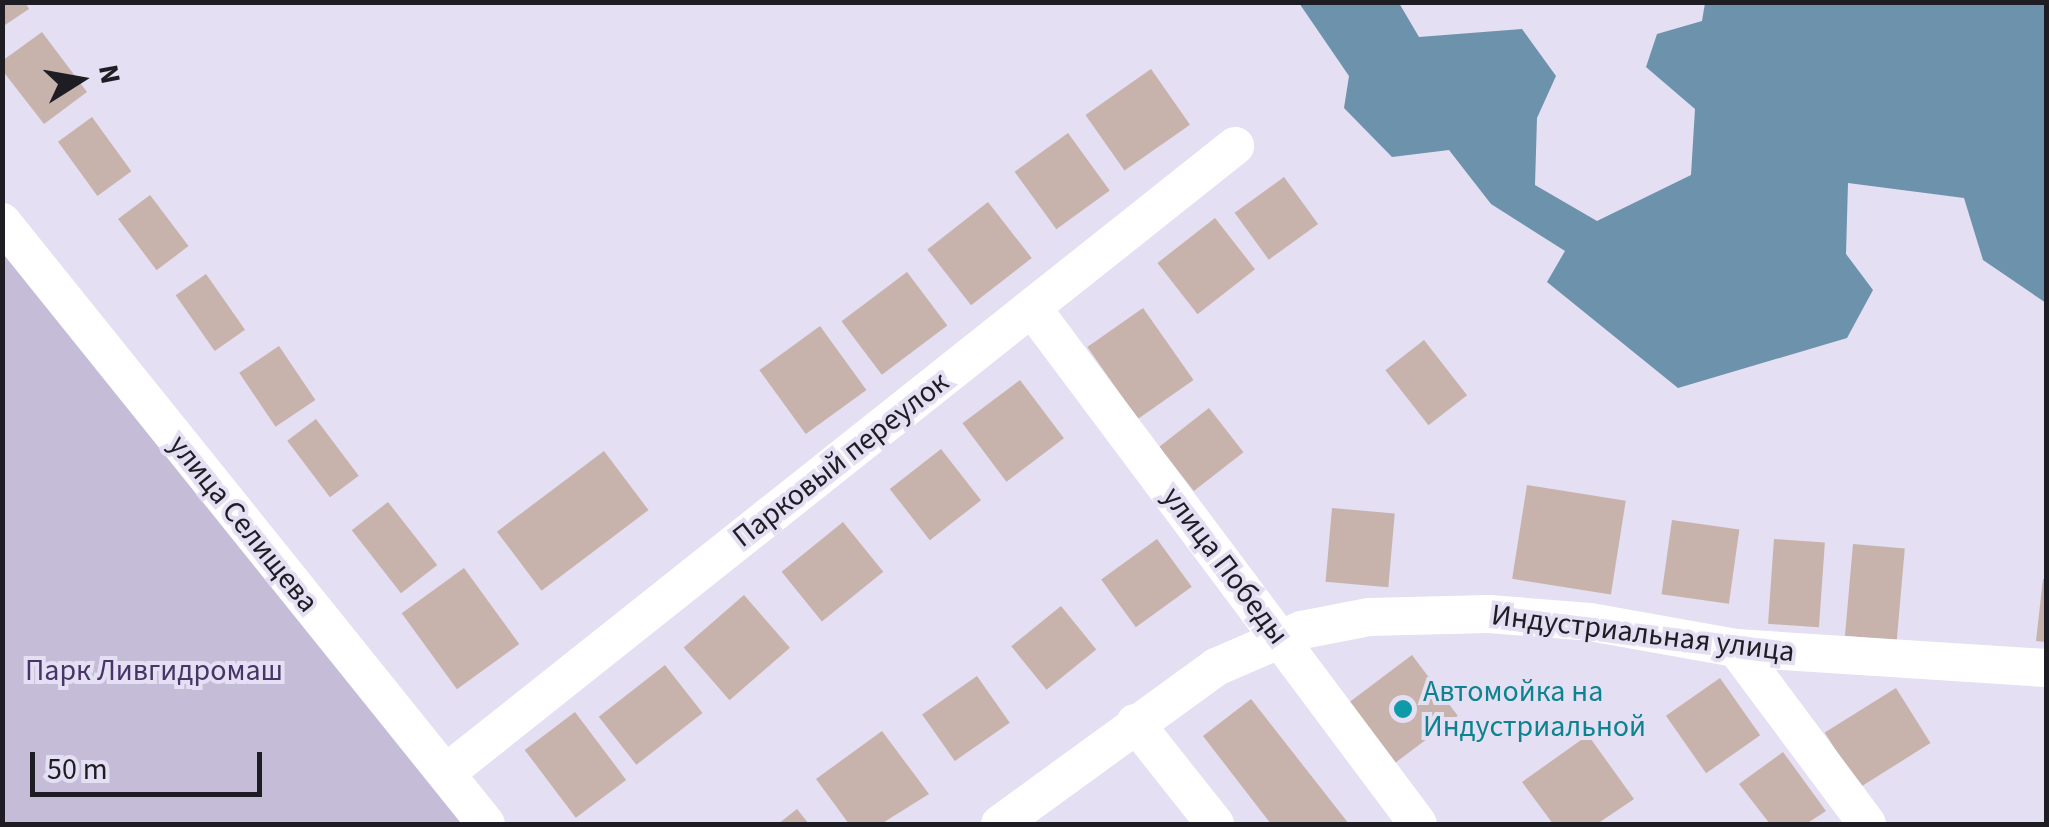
<!DOCTYPE html>
<meta charset="utf-8">
<style>
body{margin:0}
#map{position:relative;width:2049px;height:827px;overflow:hidden;background:#e4dff2;font-family:"Source Sans 3",sans-serif}
div>[style]{position:absolute}
.green>*{inset:0;background:#c5bdd8}
.water>*{inset:0;background:#6d92ab}
.building>*{inset:0;background:#c7b3ab;transform-origin:0 0}
.minor>*{height:38px;margin:-19px;padding:0 19px;transform-origin:19px;border-radius:19px;background:#fff}
.dots>*{width:28px;height:28px;translate:-50% -50%;box-sizing:border-box;border:5px solid #e4dff2;border-radius:50%}
span{translate:-50% -50%;white-space:nowrap;text-align:center;line-height:1.15;-webkit-text-stroke:8px #e4dff2;paint-order:stroke}
.street-label{font-size:30px;color:#1f1d24}
.park-label{font-size:30px;color:#483567}
.culture-label{font-size:30px;color:#0d838f}
.left{translate:0 -50%;text-align:left}
.frame{position:absolute;inset:0;border:5px solid #1f1d24;pointer-events:none}
.north{position:absolute;left:30px;top:30px;width:100px;height:100px;-webkit-text-stroke:8px #e4dff2;paint-order:stroke;rotate:79deg;font-size:28px;font-weight:700;line-height:40px;text-align:center;color:#1f1d24}
.north::after{content:'';display:block;margin:auto;width:35px;height:45px;background:#1f1d24;clip-path:polygon(50% 0,100% 100%,50% 72%,0 100%)}
.scale{position:absolute;left:30px;top:752px;width:232px;height:45px;box-sizing:border-box;border:5px solid #1f1d24;border-top:0;padding-left:12px;font-size:30px;line-height:35px;white-space:nowrap;color:#1f1d24;-webkit-text-stroke:8px #e4dff2;paint-order:stroke}
</style>
<div id="map">
<div class="green">
<div style="clip-path:polygon(3px 228px,463px 824px,3px 824px)"></div>
</div>
<div class="water">
<div style="clip-path:polygon(1299px 3px,1399px 3px,1419px 37px,1522px 29px,1556px 76px,1537px 118px,1535px 185px,1597px 221px,1691px 175px,1695px 109px,1646px 67px,1657px 34px,1702px 21px,1705px 3px,2046px 3px,2046px 303px,1983px 260px,1964px 198px,1848px 183px,1846px 254px,1873px 290px,1847px 338px,1678px 388px,1547px 282px,1565px 251px,1491px 204px,1449px 150px,1392px 157px,1344px 108px,1349px 76px)"></div>
</div>
<div class="building">
<div style="clip-path:polygon(2px 2px,25px 2px,29px 9px,2px 27px)"></div>
<div style="clip-path:polygon(42px 32px,87px 92px,44px 124px,2px 70px,2px 61px)"></div>
<div style="left:1151px;top:69px;width:68px;height:80px;rotate:55deg"></div>
<div style="left:92px;top:117px;width:67px;height:42px;rotate:54deg"></div>
<div style="left:1068px;top:133px;width:71px;height:66px;rotate:54deg"></div>
<div style="left:1284px;top:177px;width:58px;height:61px;rotate:54deg"></div>
<div style="left:150px;top:195px;width:64px;height:40px;rotate:53deg"></div>
<div style="left:988px;top:202px;width:71px;height:77px;rotate:52deg"></div>
<div style="left:1215px;top:218px;width:65px;height:73px;rotate:52deg"></div>
<div style="left:907px;top:272px;width:67px;height:82px;rotate:53deg"></div>
<div style="left:206px;top:274px;width:68px;height:37px;rotate:55deg"></div>
<div style="left:1143px;top:308px;width:88px;height:68px;rotate:55deg"></div>
<div style="left:820px;top:326px;width:79px;height:75px;rotate:54deg"></div>
<div style="left:1424px;top:340px;width:70px;height:49px;rotate:52deg"></div>
<div style="left:279px;top:346px;width:65px;height:48px;rotate:56deg"></div>
<div style="left:1020px;top:380px;width:73px;height:72px;rotate:53deg"></div>
<div style="left:1209px;top:408px;width:56px;height:63px;rotate:52deg"></div>
<div style="left:316px;top:419px;width:71px;height:36px;rotate:53deg"></div>
<div style="left:941px;top:449px;width:65px;height:65px;rotate:52deg"></div>
<div style="left:604px;top:451px;width:74px;height:134px;rotate:53deg"></div>
<div style="left:1527px;top:485px;width:100px;height:95px;rotate:9deg"></div>
<div style="left:388px;top:502px;width:80px;height:46px;rotate:52deg"></div>
<div style="left:1332px;top:508px;width:63px;height:74px;rotate:5deg"></div>
<div style="left:1672px;top:520px;width:68px;height:75px;rotate:8deg"></div>
<div style="left:843px;top:522px;width:64px;height:79px;rotate:51deg"></div>
<div style="left:1157px;top:539px;width:59px;height:69px;rotate:54deg"></div>
<div style="left:1774px;top:539px;width:51px;height:85px;rotate:4deg"></div>
<div style="left:1853px;top:544px;width:52px;height:92px;rotate:5deg"></div>
<div style="left:464px;top:568px;width:94px;height:77px;rotate:54deg"></div>
<div style="clip-path:polygon(2043px 579px,2046px 579px,2046px 642px,2036px 641px)"></div>
<div style="left:744px;top:595px;width:70px;height:80px;rotate:49deg"></div>
<div style="left:1061px;top:606px;width:56px;height:64px;rotate:51deg"></div>
<div style="left:1412px;top:655px;width:76px;height:79px;rotate:53deg"></div>
<div style="left:665px;top:665px;width:61px;height:84px;rotate:52deg"></div>
<div style="left:977px;top:676px;width:57px;height:67px;rotate:55deg"></div>
<div style="left:1720px;top:678px;width:70px;height:66px;rotate:55deg"></div>
<div style="left:1896px;top:688px;width:65px;height:84px;rotate:58deg"></div>
<div style="clip-path:polygon(1251px 699px,1349px 824px,1271px 824px,1203px 736px)"></div>
<div style="left:575px;top:712px;width:85px;height:63px;rotate:53deg"></div>
<div style="clip-path:polygon(882px 731px,929px 794px,881px 824px,849px 824px,816px 779px)"></div>
<div style="clip-path:polygon(1588px 735px,1634px 799px,1597px 824px,1553px 824px,1522px 782px)"></div>
<div style="clip-path:polygon(1783px 752px,1826px 811px,1806px 824px,1770px 824px,1739px 784px)"></div>
<div style="clip-path:polygon(797px 809px,809px 824px,778px 824px)"></div>
</div>
<div class="minor">
<div style="left:2px;top:222px;width:772px;rotate:51.2deg"></div>
<div style="left:1032px;top:308px;width:644px;rotate:53.2deg"></div>
<div style="left:1736px;top:648px;width:219px;rotate:53.3deg"></div>
<div style="left:1135px;top:723px;width:129px;rotate:51.6deg"></div>
<div style="left:446px;top:773px;width:1008px;rotate:-38.47deg"></div>
<div style="left:1000px;top:824px;width:267px;rotate:-36deg"></div>
<div style="left:1216px;top:667px;width:94px;rotate:-23.3deg"></div>
<div style="left:1302px;top:630px;width:68px;rotate:-11deg"></div>
<div style="left:1369px;top:617px;width:120px;rotate:-1.4deg"></div>
<div style="left:1489px;top:614px;width:101px;rotate:4.5deg"></div>
<div style="left:1590px;top:622px;width:148px;rotate:10.1deg"></div>
<div style="left:1736px;top:648px;width:311px;rotate:3.7deg"></div>
</div>
<div class="dots">
<div style="left:1403px;top:709px;background:#0f9aa8"></div>
</div>
<div class="street-label">
<span style="left:841px;top:460px;rotate:-38deg">Парковый переулок</span>
<span style="left:243px;top:524px;rotate:51deg">улица Селищева</span>
<span style="left:1225px;top:566px;rotate:53deg">улица Победы</span>
<span style="left:1643px;top:634px;rotate:7deg">Индустриальная улица</span>
</div>
<div class="park-label">
<span style="left:154px;top:671px">Парк Ливгидромаш</span>
</div>
<div class="culture-label">
<span class="left" style="left:1423px;top:709px">Автомойка на<br>Индустриальной</span>
</div>
<div class="frame"></div>
<div class="north">N</div>
<div class="scale">50 m</div>
</div>
